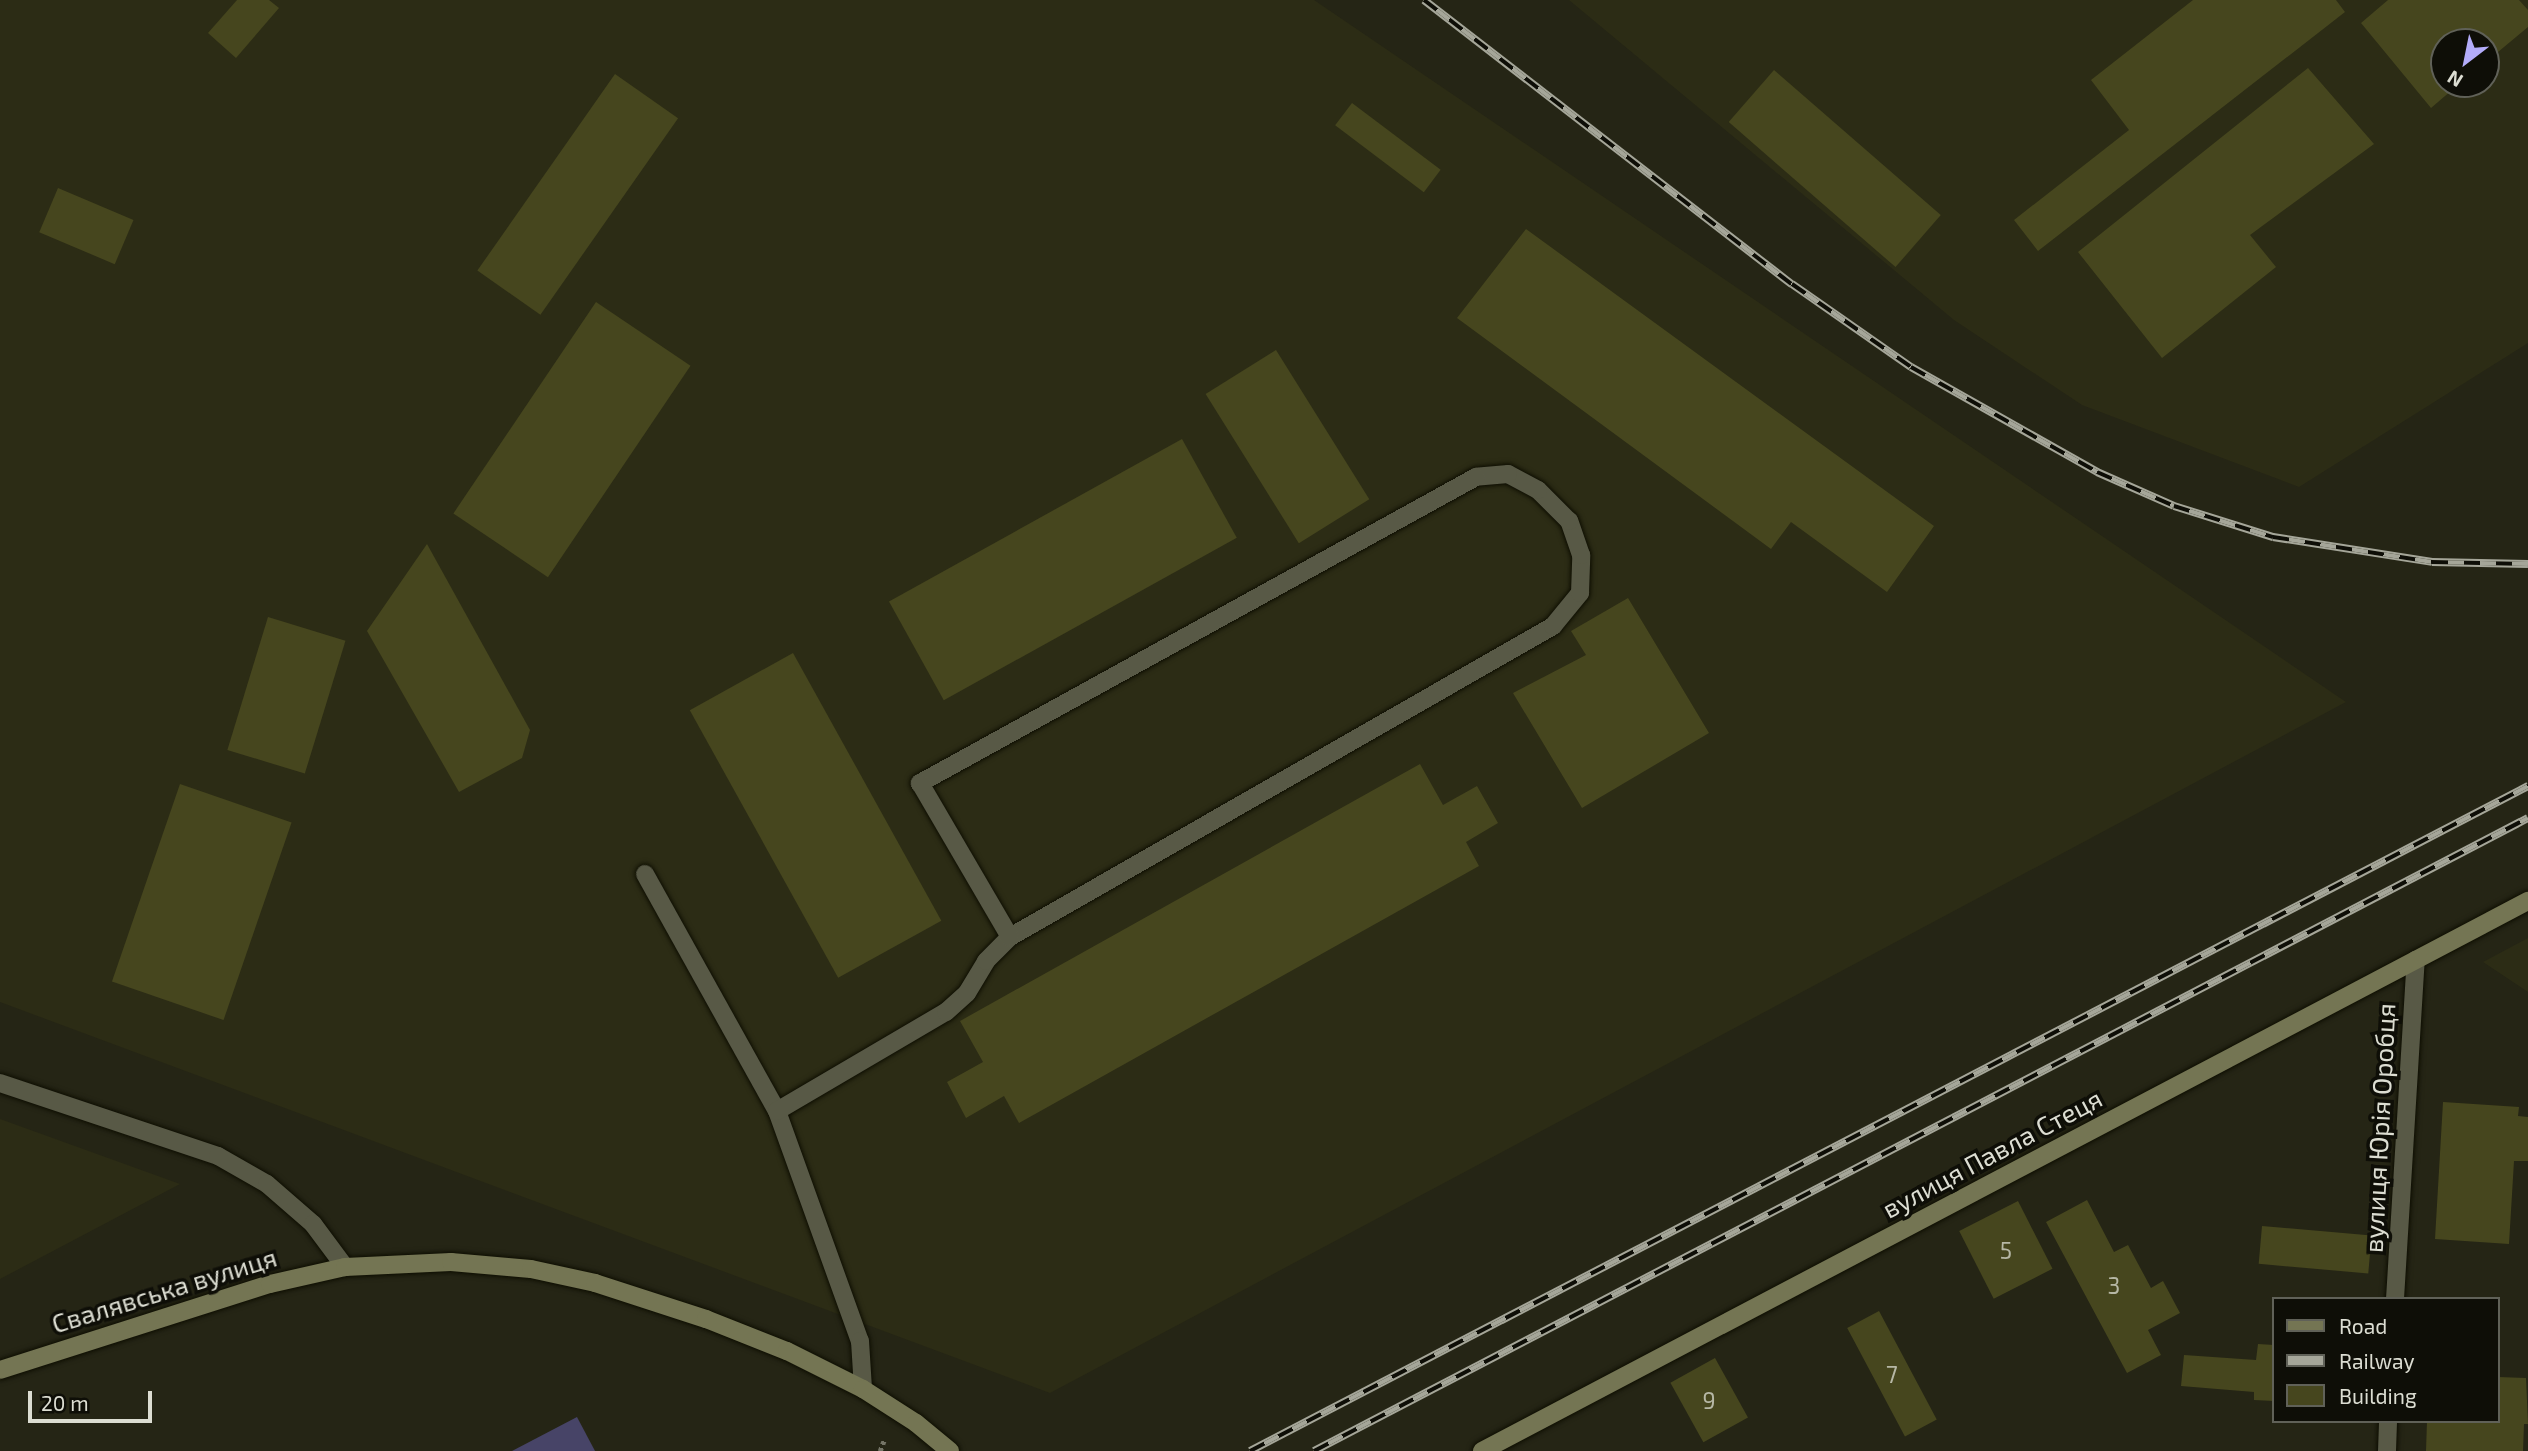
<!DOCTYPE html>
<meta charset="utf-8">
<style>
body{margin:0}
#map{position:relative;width:2528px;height:1451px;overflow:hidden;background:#252515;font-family:"Exo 2",sans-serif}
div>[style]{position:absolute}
.built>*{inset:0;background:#2c2c15}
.green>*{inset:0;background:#474467}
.building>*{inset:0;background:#46461e;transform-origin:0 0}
.path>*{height:4.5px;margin-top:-2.25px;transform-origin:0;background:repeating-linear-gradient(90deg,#747466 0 3.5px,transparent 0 7px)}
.roads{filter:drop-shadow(0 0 2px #0e0e02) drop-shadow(0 0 2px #0e0e02)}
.lane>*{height:18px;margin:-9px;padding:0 9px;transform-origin:9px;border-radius:9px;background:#585946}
.street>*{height:18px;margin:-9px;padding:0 9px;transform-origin:9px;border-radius:9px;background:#585946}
.secondary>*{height:18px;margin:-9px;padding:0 9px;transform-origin:9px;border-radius:9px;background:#747553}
.rail>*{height:8px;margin-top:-4px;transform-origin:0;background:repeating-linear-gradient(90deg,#0e0e07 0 16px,#a5a699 0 32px);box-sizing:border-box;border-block:2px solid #a5a699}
span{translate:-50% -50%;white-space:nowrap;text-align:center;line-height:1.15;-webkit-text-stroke:7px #0e0e07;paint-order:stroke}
.number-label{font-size:23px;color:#b6b7a5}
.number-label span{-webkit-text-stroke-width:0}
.street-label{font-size:26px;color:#dcddd2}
.legend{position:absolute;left:2272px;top:1297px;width:228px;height:126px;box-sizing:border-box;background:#0e0e07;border:2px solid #606158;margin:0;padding:9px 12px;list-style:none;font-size:21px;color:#dcddd2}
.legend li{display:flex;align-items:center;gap:14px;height:35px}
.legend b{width:35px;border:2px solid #606158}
.north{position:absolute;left:2430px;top:28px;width:70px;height:70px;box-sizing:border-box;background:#0e0e07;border:2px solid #606158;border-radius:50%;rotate:212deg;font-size:19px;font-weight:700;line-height:28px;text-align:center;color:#dcddd2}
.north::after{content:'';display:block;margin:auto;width:24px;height:32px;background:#b3acf9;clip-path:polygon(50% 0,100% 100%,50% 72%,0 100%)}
.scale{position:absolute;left:28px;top:1391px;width:124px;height:32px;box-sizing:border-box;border:4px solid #dcddd2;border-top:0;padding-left:9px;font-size:21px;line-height:24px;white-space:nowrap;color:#dcddd2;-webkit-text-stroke:5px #0e0e07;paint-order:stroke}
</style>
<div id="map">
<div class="built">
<div style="clip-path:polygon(0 0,1314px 0,2346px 702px,1050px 1393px,0 1002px)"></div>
<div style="clip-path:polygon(evenodd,1569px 0,2528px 0,2528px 343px,2299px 487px,2082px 405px,1954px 320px,1569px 0,2444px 42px,2486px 42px,2486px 84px,2444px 84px,2444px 42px)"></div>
<div style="clip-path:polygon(2528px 938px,2528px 992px,2483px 962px)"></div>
<div style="clip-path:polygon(0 1119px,180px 1184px,0 1279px)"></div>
</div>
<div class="green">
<div style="clip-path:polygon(577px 1417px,595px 1451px,512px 1451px)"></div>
</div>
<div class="building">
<div style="clip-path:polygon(237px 0,269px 0,279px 8px,236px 58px,208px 33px)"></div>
<div style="clip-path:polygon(2193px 0,2336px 0,2345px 12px,2038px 251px,2014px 220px,2129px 130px,2091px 80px)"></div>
<div style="clip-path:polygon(2388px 0,2519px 0,2528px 10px,2528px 27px,2486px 62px,2486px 42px,2444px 42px,2444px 84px,2459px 84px,2431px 108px,2361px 23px)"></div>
<div style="clip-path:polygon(2308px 68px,2374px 144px,2250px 235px,2276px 267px,2162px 358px,2078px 252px)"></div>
<div style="left:1774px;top:70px;width:221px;height:69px;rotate:41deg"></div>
<div style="left:615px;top:74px;width:77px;height:240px;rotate:35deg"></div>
<div style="left:1352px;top:103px;width:111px;height:28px;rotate:37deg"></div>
<div style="left:58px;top:188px;width:82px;height:48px;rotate:23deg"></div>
<div style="clip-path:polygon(1526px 229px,1934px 526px,1887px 592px,1791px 522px,1771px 549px,1457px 318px)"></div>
<div style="left:596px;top:302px;width:114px;height:255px;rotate:34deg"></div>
<div style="left:1276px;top:350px;width:176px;height:83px;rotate:58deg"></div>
<div style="left:1182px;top:439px;width:113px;height:335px;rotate:61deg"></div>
<div style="clip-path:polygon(427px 544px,530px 730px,522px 758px,459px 792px,367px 631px)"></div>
<div style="clip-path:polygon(1628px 598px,1709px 733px,1582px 808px,1513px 693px,1586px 655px,1571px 631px)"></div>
<div style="left:268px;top:617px;width:81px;height:139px;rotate:17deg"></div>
<div style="left:793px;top:653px;width:306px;height:118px;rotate:61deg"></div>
<div style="clip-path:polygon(1420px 764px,1443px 805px,1477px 786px,1498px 823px,1466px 842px,1479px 866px,1019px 1123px,1004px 1096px,966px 1118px,947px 1082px,983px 1062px,960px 1021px)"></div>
<div style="left:180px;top:784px;width:118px;height:209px;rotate:19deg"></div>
<div style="clip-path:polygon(2443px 1102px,2519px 1107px,2518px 1116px,2528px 1117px,2528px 1161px,2514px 1161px,2509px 1244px,2435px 1239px)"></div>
<div style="clip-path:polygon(2087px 1200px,2114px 1252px,2128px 1245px,2151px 1288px,2163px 1281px,2180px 1313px,2148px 1330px,2161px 1355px,2127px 1373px,2046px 1222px)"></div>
<div style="left:2018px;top:1201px;width:76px;height:66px;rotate:63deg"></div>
<div style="left:2262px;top:1226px;width:110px;height:38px;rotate:5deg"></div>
<div style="left:1879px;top:1311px;width:123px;height:36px;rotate:62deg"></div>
<div style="clip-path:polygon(2258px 1344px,2274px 1345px,2274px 1401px,2254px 1400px,2254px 1392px,2181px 1386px,2184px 1355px,2256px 1360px)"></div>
<div style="left:1715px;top:1358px;width:68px;height:51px;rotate:61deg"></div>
<div style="clip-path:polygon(2498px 1377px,2526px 1378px,2528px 1424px,2524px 1424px,2523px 1451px,2426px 1451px,2427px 1421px,2498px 1421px)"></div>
</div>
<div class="path">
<div style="left:880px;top:1451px;width:12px;rotate:-70deg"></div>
</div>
<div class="roads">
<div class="lane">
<div style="left:645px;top:874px;width:271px;rotate:60.9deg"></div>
<div style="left:777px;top:1111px;width:245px;rotate:70.2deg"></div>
<div style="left:860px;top:1341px;width:48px;rotate:86.4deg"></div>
<div style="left:777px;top:1111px;width:196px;rotate:-30.4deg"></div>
<div style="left:946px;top:1012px;width:28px;rotate:-42deg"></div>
<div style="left:967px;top:993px;width:37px;rotate:-59deg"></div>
<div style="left:986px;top:961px;width:34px;rotate:-45deg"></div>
<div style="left:1010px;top:937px;width:626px;rotate:-29.8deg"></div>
<div style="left:1553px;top:626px;width:43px;rotate:-50.7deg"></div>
<div style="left:1580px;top:593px;width:38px;rotate:-88deg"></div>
<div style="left:1581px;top:555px;width:36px;rotate:-109deg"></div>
<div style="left:1569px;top:521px;width:44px;rotate:-135deg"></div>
<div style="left:1538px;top:490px;width:34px;rotate:-152deg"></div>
<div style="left:1508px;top:474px;width:32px;rotate:175deg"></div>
<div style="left:1476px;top:477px;width:635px;rotate:151.17deg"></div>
<div style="left:920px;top:783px;width:178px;rotate:59.7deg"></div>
</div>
<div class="street">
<div style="left:0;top:1083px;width:230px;rotate:18.5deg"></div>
<div style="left:218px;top:1156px;width:56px;rotate:29.7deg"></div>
<div style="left:267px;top:1184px;width:61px;rotate:41deg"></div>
<div style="left:313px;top:1224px;width:54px;rotate:53.3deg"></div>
<div style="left:2395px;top:1299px;width:340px;rotate:-86.5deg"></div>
<div style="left:2387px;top:1451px;width:30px;rotate:-88deg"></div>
</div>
<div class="secondary">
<div style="left:0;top:1370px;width:283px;rotate:-17.7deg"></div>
<div style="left:270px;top:1284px;width:77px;rotate:-12.8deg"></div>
<div style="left:345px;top:1267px;width:106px;rotate:-2.7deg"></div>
<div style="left:451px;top:1262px;width:80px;rotate:5deg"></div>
<div style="left:531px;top:1269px;width:66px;rotate:12.3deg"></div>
<div style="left:595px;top:1283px;width:117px;rotate:18deg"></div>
<div style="left:706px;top:1319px;width:87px;rotate:21.6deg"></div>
<div style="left:787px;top:1351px;width:85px;rotate:26.6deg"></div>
<div style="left:863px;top:1389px;width:63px;rotate:32.7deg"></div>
<div style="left:916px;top:1423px;width:44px;rotate:39.5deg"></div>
<div style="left:1482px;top:1451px;width:1182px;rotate:-27.74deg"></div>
</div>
</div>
<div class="rail">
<div style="left:1424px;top:0;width:465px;rotate:37.7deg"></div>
<div style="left:1792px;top:284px;width:145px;rotate:34.9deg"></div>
<div style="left:1911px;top:367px;width:214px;rotate:29.4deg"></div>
<div style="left:2097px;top:472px;width:84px;rotate:23.8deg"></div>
<div style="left:2174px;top:506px;width:104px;rotate:17.4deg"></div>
<div style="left:2273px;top:537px;width:161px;rotate:8.9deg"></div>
<div style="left:2432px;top:562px;width:96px;rotate:1.2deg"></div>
<div style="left:1250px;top:1451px;width:1441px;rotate:-27.49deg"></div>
<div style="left:1314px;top:1451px;width:1369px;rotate:-27.54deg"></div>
</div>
<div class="number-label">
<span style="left:2006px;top:1250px">5</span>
<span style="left:2114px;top:1285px">3</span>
<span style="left:1892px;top:1374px">7</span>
<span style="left:1709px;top:1400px">9</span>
</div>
<div class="street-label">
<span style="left:2379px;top:1128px;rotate:-87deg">вулиця Юрія Оробця</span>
<span style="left:1992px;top:1153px;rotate:-28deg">вулиця Павла Стеця</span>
<span style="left:164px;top:1290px;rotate:-17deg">Свалявська вулиця</span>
</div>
<ul class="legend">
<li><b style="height:9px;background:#747553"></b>Road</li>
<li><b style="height:9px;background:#a5a699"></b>Railway</li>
<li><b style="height:19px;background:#46461e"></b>Building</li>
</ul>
<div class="north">N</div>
<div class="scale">20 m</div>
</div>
